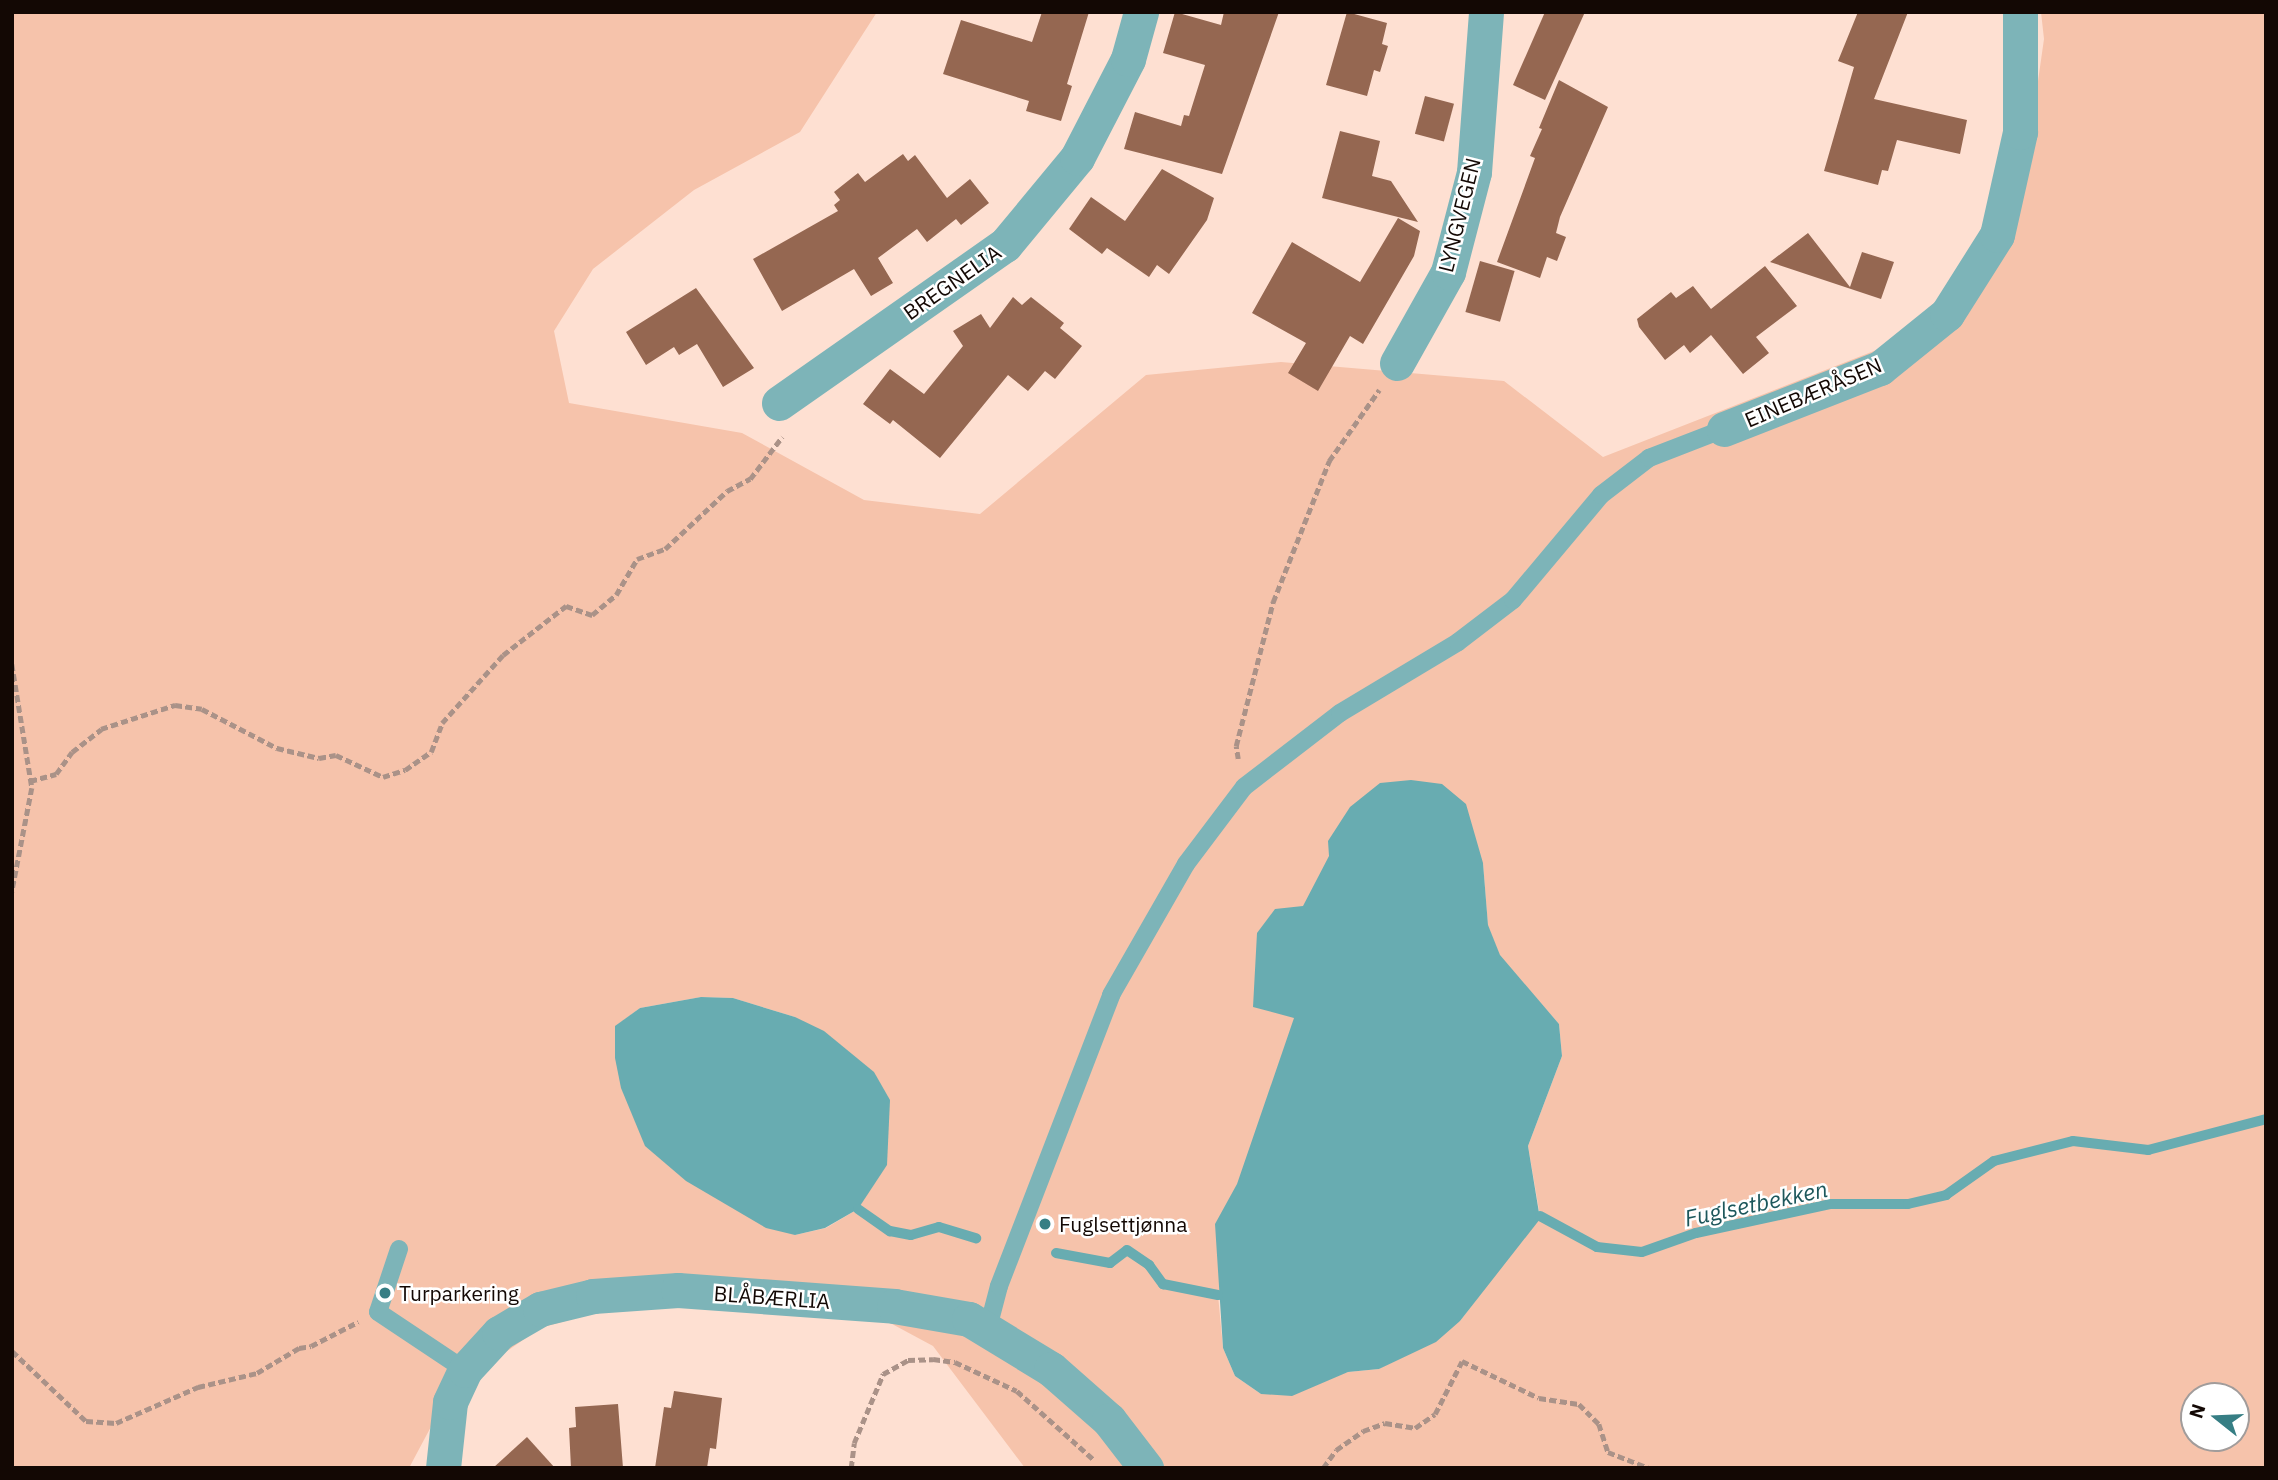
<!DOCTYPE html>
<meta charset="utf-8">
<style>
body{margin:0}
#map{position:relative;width:2278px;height:1480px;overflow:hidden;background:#fee0d2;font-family:"IBM Plex Sans",sans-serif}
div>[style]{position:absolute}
.green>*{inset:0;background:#f6c3ab}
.water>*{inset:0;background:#68acb1}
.stream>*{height:10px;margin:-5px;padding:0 5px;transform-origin:5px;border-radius:5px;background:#68acb1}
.building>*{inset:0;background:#956751;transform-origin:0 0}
.path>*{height:4.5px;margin-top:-2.25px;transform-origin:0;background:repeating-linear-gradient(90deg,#aa9288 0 7px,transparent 0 10.5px)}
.lane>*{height:18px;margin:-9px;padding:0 9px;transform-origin:9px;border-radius:9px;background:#7db4b8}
.street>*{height:35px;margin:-17.5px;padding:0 17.5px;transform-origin:17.5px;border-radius:17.5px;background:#7db4b8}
.dots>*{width:19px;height:19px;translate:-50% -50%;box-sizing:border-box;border:4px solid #fff;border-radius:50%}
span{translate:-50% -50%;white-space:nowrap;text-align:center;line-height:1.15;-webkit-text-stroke:5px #fff;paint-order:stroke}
.street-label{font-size:21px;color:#130804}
.poi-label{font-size:21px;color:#130804}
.left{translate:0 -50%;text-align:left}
.water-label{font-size:23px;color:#1d575b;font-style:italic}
.frame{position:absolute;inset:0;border:14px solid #130804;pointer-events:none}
.north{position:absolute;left:2180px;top:1382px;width:70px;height:70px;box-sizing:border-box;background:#fff;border:2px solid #a19c9b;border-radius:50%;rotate:288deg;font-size:19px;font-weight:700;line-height:28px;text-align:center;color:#130804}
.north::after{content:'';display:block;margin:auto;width:24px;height:32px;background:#367e84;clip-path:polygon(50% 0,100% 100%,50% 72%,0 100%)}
</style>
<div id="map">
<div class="green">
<div style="clip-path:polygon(evenodd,12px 12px,877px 12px,800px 132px,694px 190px,593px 269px,554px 331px,569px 403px,742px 433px,864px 500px,980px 514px,1146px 375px,1281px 362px,1504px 381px,1603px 457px,1938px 326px,2034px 109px,2044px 39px,2041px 12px,2266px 12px,2266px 1468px,1025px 1468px,933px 1346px,866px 1310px,685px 1288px,540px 1328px,450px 1391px,409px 1468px,12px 1468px,12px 12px,1483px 863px,1488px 926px,1500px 956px,1559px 1024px,1562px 1056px,1528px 1146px,1540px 1216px,1460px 1321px,1379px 1369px,1348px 1372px,1261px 1394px,1235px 1376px,1223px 1348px,1218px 1295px,1483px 863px,12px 12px,701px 997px,733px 998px,795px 1017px,858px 1209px,826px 1228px,795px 1235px,615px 1058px,616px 1026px,640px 1008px,701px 997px,12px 12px,2194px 1396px,2236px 1396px,2236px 1438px,2194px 1438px,2194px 1396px)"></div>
</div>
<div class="water">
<div style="clip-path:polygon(1411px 780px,1442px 784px,1466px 804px,1483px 863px,1488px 925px,1500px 955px,1559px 1024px,1562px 1056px,1528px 1146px,1540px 1219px,1460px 1321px,1436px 1342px,1379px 1369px,1348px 1372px,1292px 1396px,1261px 1394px,1235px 1376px,1223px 1348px,1215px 1224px,1237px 1184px,1294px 1018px,1253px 1007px,1257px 933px,1275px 909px,1303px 906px,1329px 856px,1328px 841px,1350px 807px,1380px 783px)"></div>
<div style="clip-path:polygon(701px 997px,733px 998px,795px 1017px,824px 1031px,874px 1072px,890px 1100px,887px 1165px,858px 1209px,825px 1228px,795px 1235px,766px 1228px,686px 1181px,645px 1146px,621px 1088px,615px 1058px,615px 1026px,640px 1008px)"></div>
</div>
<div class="stream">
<div style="left:858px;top:1209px;width:39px;rotate:35deg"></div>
<div style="left:890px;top:1231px;width:21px;rotate:11deg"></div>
<div style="left:911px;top:1235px;width:29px;rotate:-16deg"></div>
<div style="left:939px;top:1227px;width:39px;rotate:17deg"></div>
<div style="left:1540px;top:1216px;width:65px;rotate:28.5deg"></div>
<div style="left:1597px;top:1247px;width:45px;rotate:6.3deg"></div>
<div style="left:1642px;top:1252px;width:57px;rotate:-19.4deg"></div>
<div style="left:1696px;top:1233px;width:137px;rotate:-12.2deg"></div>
<div style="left:1830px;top:1204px;width:78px"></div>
<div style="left:1908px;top:1204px;width:39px;rotate:-13deg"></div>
<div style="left:1946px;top:1195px;width:59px;rotate:-35.3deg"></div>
<div style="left:1994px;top:1161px;width:81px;rotate:-14.2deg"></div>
<div style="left:2073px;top:1141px;width:76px;rotate:6.8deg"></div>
<div style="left:2148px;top:1150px;width:122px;rotate:-14.7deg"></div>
<div style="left:1056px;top:1253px;width:55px;rotate:10.5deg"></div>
<div style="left:1110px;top:1263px;width:21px;rotate:-37deg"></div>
<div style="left:1127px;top:1250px;width:27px;rotate:34deg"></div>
<div style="left:1149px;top:1265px;width:24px;rotate:54deg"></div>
<div style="left:1163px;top:1284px;width:56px;rotate:11.3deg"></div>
</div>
<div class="building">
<div style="clip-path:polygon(1042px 12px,1089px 12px,1067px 84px,1072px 86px,1061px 121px,1026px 111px,1029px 101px,943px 74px,961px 20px,1032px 42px)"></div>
<div style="clip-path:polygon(1175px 12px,1221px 25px,1224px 12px,1279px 12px,1222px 174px,1124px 149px,1135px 112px,1181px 126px,1184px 115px,1189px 116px,1205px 65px,1163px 53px)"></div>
<div style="clip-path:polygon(1347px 12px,1387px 23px,1382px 44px,1388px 46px,1380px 72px,1374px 70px,1367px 96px,1326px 85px)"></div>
<div style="clip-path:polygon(1545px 12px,1585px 12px,1545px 100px,1513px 85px)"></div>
<div style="clip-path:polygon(1858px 12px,1908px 12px,1874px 99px,1967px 120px,1960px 154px,1897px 140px,1888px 171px,1882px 170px,1878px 185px,1824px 171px,1854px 67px,1838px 61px)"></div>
<div style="clip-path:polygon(1559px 80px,1608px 107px,1560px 217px,1556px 233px,1566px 237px,1557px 261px,1547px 257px,1540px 278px,1497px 262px,1535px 158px,1530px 156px,1542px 129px,1539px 128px)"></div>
<div style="left:1425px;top:96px;width:30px;height:39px;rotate:15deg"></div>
<div style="clip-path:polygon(1340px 131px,1380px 141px,1372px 176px,1391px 181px,1418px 222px,1322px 198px)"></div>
<div style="clip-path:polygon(903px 154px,908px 161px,915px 155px,947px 198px,970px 179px,989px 203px,961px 225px,956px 219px,927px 242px,917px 229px,878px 258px,893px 283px,871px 296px,854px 269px,782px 311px,753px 259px,838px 211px,834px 205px,840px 200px,834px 192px,858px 173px,865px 182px)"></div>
<div style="clip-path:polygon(1162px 169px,1214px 198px,1207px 220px,1169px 274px,1157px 265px,1149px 277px,1107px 248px,1102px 254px,1069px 229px,1091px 197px,1125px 221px)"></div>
<div style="clip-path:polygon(1398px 218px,1420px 231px,1414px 256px,1363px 344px,1350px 336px,1318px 391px,1288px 373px,1306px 343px,1252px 313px,1292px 242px,1360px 282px)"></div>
<div style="clip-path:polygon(1808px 233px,1850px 287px,1862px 252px,1894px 262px,1881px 299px,1770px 262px)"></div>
<div style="left:1480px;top:261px;width:36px;height:53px;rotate:16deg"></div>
<div style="clip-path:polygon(1765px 266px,1797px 306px,1756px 337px,1769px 353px,1743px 374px,1711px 335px,1690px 353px,1684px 345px,1665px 360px,1639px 327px,1637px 319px,1671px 292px,1676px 298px,1693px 286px,1711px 309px)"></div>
<div style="clip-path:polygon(696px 288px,754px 368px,723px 387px,697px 344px,679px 355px,674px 347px,646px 365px,626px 332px)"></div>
<div style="clip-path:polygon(1013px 297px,1022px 305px,1031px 297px,1064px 323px,1060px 328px,1082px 346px,1055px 379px,1045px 371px,1028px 391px,1008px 375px,940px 458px,893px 420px,890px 424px,863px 404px,890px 369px,924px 394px,963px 346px,953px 331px,981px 314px,990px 328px)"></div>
<div style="clip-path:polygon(674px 1391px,722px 1398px,716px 1449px,710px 1448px,707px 1468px,655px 1468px,664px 1407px,671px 1408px)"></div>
<div style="clip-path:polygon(618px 1404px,623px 1468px,571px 1468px,569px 1428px,576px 1427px,575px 1407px)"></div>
<div style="clip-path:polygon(527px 1437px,555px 1468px,493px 1468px)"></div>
</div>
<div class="path">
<div style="left:12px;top:664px;width:126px;rotate:80.8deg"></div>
<div style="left:32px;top:788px;width:106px;rotate:100.9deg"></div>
<div style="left:1238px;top:759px;width:13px;rotate:-99deg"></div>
<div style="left:1236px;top:746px;width:149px;rotate:-75.6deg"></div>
<div style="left:1273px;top:602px;width:152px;rotate:-68.3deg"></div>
<div style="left:1329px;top:461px;width:87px;rotate:-54.8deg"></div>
<div style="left:30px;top:781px;width:27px;rotate:-15deg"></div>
<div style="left:56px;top:774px;width:27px;rotate:-54deg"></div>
<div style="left:72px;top:752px;width:37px;rotate:-38deg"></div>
<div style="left:101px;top:729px;width:78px;rotate:-18deg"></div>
<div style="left:175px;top:705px;width:27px;rotate:8deg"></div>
<div style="left:202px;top:709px;width:85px;rotate:27.5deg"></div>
<div style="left:277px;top:748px;width:43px;rotate:13.4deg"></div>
<div style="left:319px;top:758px;width:17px;rotate:-10deg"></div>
<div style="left:336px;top:755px;width:52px;rotate:25.1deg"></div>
<div style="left:383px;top:777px;width:23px;rotate:-18deg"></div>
<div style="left:405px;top:770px;width:32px;rotate:-35deg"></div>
<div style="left:431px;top:752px;width:31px;rotate:-69deg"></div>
<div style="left:442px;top:723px;width:91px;rotate:-48.1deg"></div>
<div style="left:503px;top:655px;width:80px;rotate:-37.9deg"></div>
<div style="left:566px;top:606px;width:28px;rotate:19deg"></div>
<div style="left:592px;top:615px;width:31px;rotate:-40deg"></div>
<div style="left:616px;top:595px;width:42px;rotate:-59.7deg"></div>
<div style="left:637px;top:559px;width:30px;rotate:-20deg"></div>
<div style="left:665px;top:549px;width:85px;rotate:-43.1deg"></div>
<div style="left:727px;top:491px;width:26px;rotate:-28deg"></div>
<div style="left:750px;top:479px;width:53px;rotate:-52.7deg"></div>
<div style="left:12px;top:1351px;width:102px;rotate:43.4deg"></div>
<div style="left:86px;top:1421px;width:30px;rotate:4deg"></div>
<div style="left:116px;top:1423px;width:90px;rotate:-23.7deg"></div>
<div style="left:198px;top:1387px;width:61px;rotate:-13.3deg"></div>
<div style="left:257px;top:1373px;width:49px;rotate:-30.8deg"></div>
<div style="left:299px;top:1348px;width:12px;rotate:-9deg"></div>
<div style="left:311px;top:1346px;width:53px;rotate:-27.1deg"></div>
<div style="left:851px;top:1468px;width:25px;rotate:-83deg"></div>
<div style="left:854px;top:1443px;width:75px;rotate:-67.2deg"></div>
<div style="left:883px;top:1374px;width:29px;rotate:-29deg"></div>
<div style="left:908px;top:1360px;width:25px;rotate:-2deg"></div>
<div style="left:933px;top:1359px;width:22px;rotate:8deg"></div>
<div style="left:955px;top:1362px;width:68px;rotate:25.1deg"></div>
<div style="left:1017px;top:1391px;width:102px;rotate:41.8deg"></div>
<div style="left:1323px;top:1468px;width:22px;rotate:-54deg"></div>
<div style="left:1336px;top:1450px;width:33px;rotate:-35deg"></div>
<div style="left:1363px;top:1431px;width:23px;rotate:-20deg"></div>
<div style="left:1385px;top:1423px;width:30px;rotate:9deg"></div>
<div style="left:1415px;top:1428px;width:24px;rotate:-35deg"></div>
<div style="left:1435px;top:1414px;width:59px;rotate:-63deg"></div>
<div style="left:1462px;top:1361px;width:85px;rotate:25.7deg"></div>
<div style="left:1539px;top:1398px;width:40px;rotate:8.5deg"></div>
<div style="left:1579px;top:1404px;width:28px;rotate:45deg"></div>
<div style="left:1599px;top:1424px;width:29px;rotate:72deg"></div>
<div style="left:1608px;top:1452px;width:44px;rotate:21.3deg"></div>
</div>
<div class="lane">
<div style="left:399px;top:1249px;width:66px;rotate:108.4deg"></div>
<div style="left:378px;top:1312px;width:105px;rotate:33.7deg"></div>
<div style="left:988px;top:1328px;width:43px;rotate:-75.3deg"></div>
<div style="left:999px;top:1286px;width:312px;rotate:-68.9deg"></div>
<div style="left:1111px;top:995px;width:151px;rotate:-60.2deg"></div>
<div style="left:1186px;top:864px;width:96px;rotate:-53deg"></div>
<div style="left:1244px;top:787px;width:121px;rotate:-37.6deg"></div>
<div style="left:1340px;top:713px;width:138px;rotate:-31deg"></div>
<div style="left:1458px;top:642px;width:69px;rotate:-37.4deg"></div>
<div style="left:1513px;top:600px;width:137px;rotate:-50deg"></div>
<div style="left:1601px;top:495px;width:61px;rotate:-37.6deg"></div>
<div style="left:1649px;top:458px;width:80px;rotate:-21.1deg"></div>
</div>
<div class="street">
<div style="left:1397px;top:363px;width:104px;rotate:-60.7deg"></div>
<div style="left:1448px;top:272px;width:103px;rotate:-75.4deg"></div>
<div style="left:1474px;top:172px;width:160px;rotate:-85.7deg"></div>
<div style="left:779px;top:403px;width:276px;rotate:-35deg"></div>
<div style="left:1005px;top:245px;width:113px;rotate:-50.4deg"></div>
<div style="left:1077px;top:158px;width:111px;rotate:-62.7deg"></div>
<div style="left:1128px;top:59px;width:49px;rotate:-74.5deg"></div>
<div style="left:1724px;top:429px;width:168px;rotate:-21.4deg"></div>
<div style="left:1880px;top:368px;width:86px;rotate:-38.9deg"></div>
<div style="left:1947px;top:314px;width:93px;rotate:-57.7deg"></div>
<div style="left:1997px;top:235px;width:106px;rotate:-77.4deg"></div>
<div style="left:2020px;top:132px;width:120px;rotate:-90deg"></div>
<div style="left:443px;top:1468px;width:66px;rotate:-83.9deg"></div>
<div style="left:450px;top:1402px;width:35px;rotate:-65deg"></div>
<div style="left:465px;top:1370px;width:50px;rotate:-47.4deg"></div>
<div style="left:499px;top:1333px;width:48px;rotate:-30.3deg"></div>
<div style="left:540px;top:1309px;width:55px;rotate:-13.8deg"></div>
<div style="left:593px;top:1296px;width:85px;rotate:-4deg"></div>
<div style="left:678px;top:1290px;width:217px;rotate:4.2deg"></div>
<div style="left:894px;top:1306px;width:76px;rotate:9.8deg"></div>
<div style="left:969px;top:1319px;width:96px;rotate:31.4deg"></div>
<div style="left:1051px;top:1369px;width:77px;rotate:41.3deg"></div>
<div style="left:1109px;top:1420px;width:61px;rotate:52.4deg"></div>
</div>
<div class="dots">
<div style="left:1045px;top:1224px;background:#367e84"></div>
<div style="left:385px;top:1293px;background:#367e84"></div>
</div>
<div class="street-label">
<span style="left:1459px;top:215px;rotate:-76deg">LYNGVEGEN</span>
<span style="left:952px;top:282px;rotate:-35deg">BREGNELIA</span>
<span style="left:1813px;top:392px;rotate:-23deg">EINEBÆRÅSEN</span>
<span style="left:772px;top:1297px;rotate:4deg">BLÅBÆRLIA</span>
</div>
<div class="poi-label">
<span class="left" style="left:1059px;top:1224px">Fuglsettjønna</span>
<span class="left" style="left:399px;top:1293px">Turparkering</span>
</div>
<div class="water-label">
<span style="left:1756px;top:1203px;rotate:-12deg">Fuglsetbekken</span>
</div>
<div class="frame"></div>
<div class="north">N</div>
</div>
